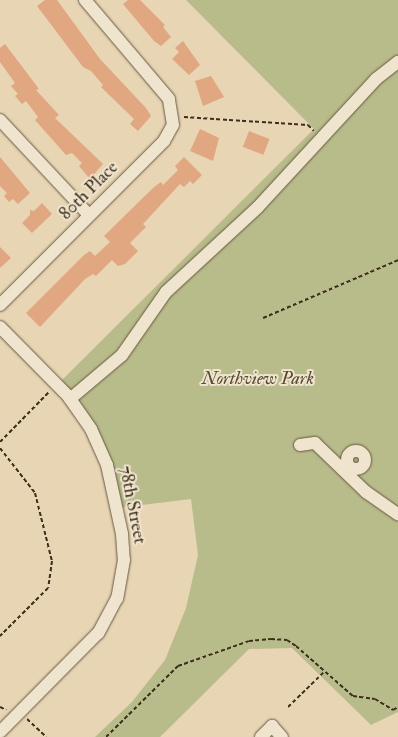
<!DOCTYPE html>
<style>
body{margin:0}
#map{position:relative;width:398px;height:737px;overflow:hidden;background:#e7d5b3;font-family:"IM FELL Double Pica",serif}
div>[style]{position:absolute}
.green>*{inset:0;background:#b8bc8a}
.building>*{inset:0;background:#e0a781;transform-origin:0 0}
.path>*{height:2px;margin-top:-1px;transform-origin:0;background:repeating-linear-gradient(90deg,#3d2e1c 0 4px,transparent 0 6.5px)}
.roads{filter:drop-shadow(0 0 1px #685842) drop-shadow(0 0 1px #685842)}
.minor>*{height:12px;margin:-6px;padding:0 6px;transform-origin:6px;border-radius:6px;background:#efe4ce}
.minor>.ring{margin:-6px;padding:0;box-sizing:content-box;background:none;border:12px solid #efe4ce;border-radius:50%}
span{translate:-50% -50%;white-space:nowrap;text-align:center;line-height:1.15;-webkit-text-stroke:4px #efe4ce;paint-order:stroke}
.street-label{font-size:18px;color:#3d2e1c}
.park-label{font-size:18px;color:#564a32;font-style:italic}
</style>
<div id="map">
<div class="green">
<div style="clip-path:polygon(186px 0,398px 0,398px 712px,371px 725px,292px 648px,249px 649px,160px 737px,95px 737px,132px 702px,165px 660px,186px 608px,198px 555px,191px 499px,117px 508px,107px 465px,57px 385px,314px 129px)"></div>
</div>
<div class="building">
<div style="clip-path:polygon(45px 0,57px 0,100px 59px,146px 108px,151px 116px,138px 131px,130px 124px,134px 119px,101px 87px,103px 85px,91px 71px,83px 67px,37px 6px)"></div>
<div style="clip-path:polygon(128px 0,140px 0,165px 25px,163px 27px,171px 37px,161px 46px,154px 41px,123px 4px)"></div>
<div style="clip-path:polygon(183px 41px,200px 65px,189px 75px,172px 59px,179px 52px,175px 48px)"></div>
<div style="clip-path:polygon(5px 44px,39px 89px,36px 90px,59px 115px,55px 118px,103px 164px,90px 179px,79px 166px,82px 163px,72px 153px,66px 155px,35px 120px,38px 117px,26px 101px,22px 104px,15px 96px,18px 94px,11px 86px,15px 83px,0 62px,0 48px)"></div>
<div style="clip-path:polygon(211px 76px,224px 97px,203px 106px,195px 81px)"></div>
<div style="clip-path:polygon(200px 129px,219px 138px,213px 161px,190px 151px)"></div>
<div style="left:249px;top:131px;width:22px;height:17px;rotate:21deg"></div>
<div style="clip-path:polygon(0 157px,30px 193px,18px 204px,13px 199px,9px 202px,4px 196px,7px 193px,0 186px)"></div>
<div style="clip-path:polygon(184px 157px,202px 175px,193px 184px,190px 181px,184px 187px,180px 184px,143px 224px,146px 227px,130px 243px,138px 251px,125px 264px,118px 266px,112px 260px,96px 276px,93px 274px,85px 279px,40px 327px,26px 313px,84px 255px,90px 251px,95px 256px,110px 242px,104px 236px,154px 187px,161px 182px,163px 185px,178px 170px,175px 166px)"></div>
<div style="clip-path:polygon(42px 203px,52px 214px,32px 233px,22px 223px,30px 215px,30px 210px,34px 211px)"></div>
<div style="clip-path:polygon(0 247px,11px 258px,0 268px)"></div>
</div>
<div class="path">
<div style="left:184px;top:117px;width:124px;rotate:3.7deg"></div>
<div style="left:308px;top:125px;width:8px;rotate:45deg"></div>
<div style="left:263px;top:318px;width:147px;rotate:-23.2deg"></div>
<div style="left:0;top:442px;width:70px;rotate:-45.6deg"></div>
<div style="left:0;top:448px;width:57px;rotate:52.1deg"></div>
<div style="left:35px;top:493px;width:70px;rotate:76deg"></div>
<div style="left:52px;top:561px;width:27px;rotate:98deg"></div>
<div style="left:48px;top:588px;width:68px;rotate:135deg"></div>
<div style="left:0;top:707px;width:7px;rotate:27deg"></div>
<div style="left:288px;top:707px;width:50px;rotate:-44.2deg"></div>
<div style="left:27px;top:719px;width:26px;rotate:43deg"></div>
<div style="left:106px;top:737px;width:101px;rotate:-44.6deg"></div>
<div style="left:178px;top:666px;width:75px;rotate:-19.4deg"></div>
<div style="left:249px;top:641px;width:22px;rotate:-5deg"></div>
<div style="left:271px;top:639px;width:16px;rotate:4deg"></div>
<div style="left:287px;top:640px;width:11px;rotate:34deg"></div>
<div style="left:296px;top:646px;width:76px;rotate:41.3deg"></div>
<div style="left:353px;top:696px;width:22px;rotate:8deg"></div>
<div style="left:375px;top:699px;width:21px;rotate:31deg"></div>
<div style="left:393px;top:710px;width:6px;rotate:-31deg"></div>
</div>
<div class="roads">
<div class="minor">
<div style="left:0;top:120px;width:130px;rotate:46.9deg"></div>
<div style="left:0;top:305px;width:232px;rotate:-45deg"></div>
<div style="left:164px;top:141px;width:18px;rotate:-61deg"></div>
<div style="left:173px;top:125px;width:26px;rotate:-99deg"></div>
<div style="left:169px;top:99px;width:130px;rotate:-130.3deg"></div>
<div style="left:0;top:327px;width:97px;rotate:45.4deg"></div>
<div style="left:68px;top:396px;width:40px;rotate:55.1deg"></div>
<div style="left:91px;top:429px;width:39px;rotate:66deg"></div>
<div style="left:107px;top:465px;width:71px;rotate:77.7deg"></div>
<div style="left:122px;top:534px;width:26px;rotate:86deg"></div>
<div style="left:124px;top:560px;width:39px;rotate:100deg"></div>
<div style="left:117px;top:598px;width:40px;rotate:118deg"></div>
<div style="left:98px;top:633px;width:139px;rotate:134.7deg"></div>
<div style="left:70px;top:399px;width:68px;rotate:-40.2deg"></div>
<div style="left:122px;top:355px;width:77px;rotate:-55.1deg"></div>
<div style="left:166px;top:292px;width:125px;rotate:-42.7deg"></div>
<div style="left:258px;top:207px;width:174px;rotate:-47.3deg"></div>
<div style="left:376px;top:79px;width:28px;rotate:-38deg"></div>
<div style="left:300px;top:445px;width:15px;rotate:-8deg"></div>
<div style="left:315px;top:443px;width:71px;rotate:43.9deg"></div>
<div style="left:366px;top:492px;width:39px;rotate:35deg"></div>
<div class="ring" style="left:347px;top:451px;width:6px;height:6px"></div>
<div style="left:261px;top:737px;width:16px;rotate:-45deg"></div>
<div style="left:272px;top:726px;width:15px;rotate:48deg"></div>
</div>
</div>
<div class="street-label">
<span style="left:89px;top:191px;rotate:-45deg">80th Place</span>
<span style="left:132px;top:505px;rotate:79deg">78th Street</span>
</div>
<div class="park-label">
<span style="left:258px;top:379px">Northview Park</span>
</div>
</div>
